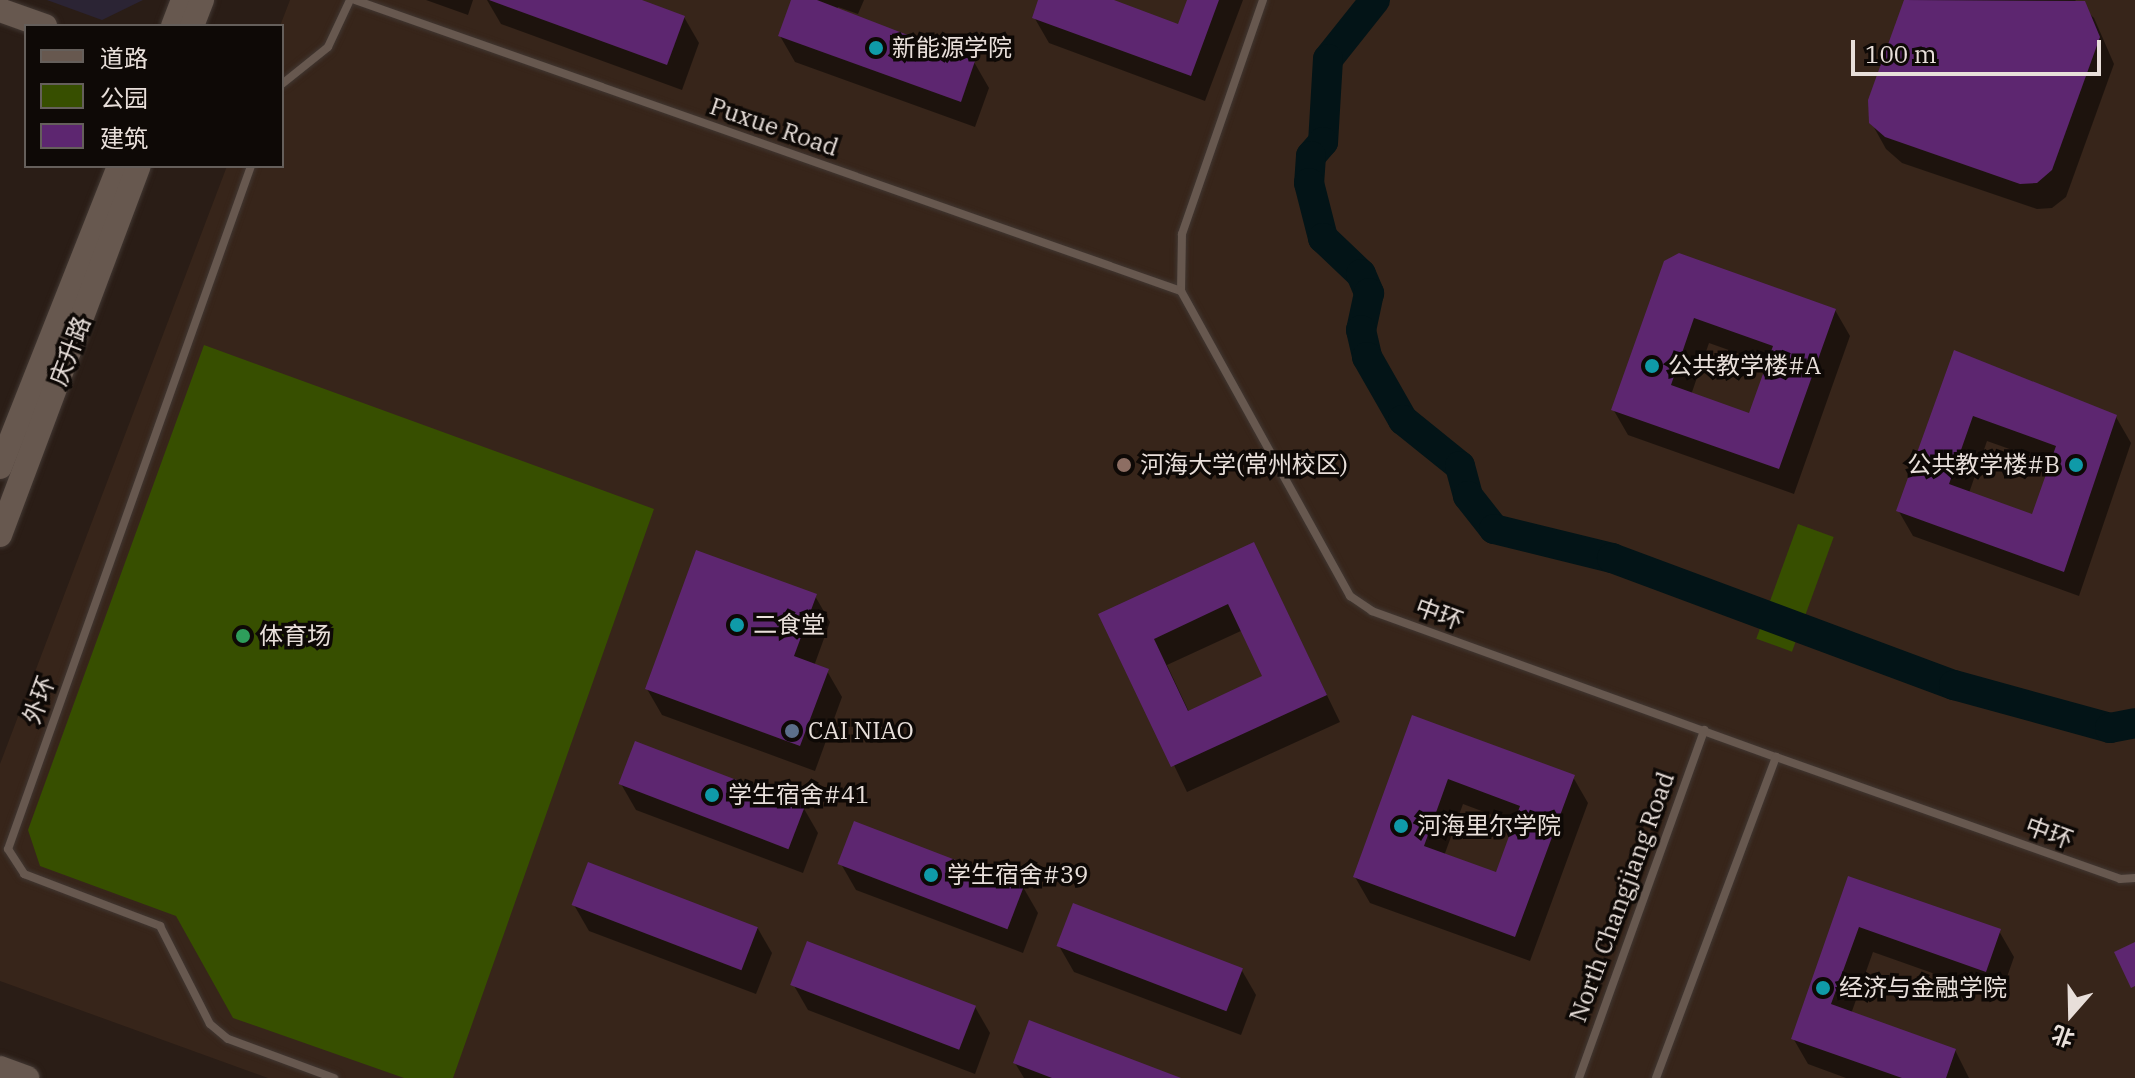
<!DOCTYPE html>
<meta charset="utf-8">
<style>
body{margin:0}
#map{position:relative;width:2135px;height:1078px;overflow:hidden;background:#2a1d16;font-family:"IBM Plex Serif","Noto Sans SC",serif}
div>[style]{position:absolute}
.commercial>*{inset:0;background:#2b2434}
.built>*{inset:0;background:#37251a}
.green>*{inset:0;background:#374f00;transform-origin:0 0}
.shadow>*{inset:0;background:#0007}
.river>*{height:30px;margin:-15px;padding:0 15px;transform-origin:15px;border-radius:15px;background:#031417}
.building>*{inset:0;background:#5d2670;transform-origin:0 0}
.roads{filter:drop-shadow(0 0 2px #413732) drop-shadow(0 0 2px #413732)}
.lane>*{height:8px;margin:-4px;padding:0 4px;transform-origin:4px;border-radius:4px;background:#67584f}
.secondary>*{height:24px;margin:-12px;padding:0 12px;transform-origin:12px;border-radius:12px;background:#67584f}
.dots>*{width:22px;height:22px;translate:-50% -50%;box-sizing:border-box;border:4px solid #0e0906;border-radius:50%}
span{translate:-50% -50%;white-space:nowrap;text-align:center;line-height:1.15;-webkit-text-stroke:7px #0e0906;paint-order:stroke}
.poi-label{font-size:24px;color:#e8dfda}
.left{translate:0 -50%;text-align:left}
.right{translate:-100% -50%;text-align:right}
.street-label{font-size:24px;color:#e8dfda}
.legend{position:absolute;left:24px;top:24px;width:260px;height:144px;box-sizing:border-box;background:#0e0906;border:2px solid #655f5b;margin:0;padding:10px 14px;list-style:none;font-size:24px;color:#e8dfda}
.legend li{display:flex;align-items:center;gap:16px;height:40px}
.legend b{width:40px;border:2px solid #655f5b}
.north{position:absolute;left:2031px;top:974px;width:80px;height:80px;-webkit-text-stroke:6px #0e0906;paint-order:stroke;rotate:200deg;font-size:22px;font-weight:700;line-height:32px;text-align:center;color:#e8dfda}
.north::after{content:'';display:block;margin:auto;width:28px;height:36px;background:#e8dfda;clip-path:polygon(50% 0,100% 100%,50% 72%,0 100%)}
.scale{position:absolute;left:1851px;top:40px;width:250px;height:36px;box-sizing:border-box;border:4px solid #e8dfda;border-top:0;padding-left:10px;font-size:24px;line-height:28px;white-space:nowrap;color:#e8dfda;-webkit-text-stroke:6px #0e0906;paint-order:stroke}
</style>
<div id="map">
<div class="commercial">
<div style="clip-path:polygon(47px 0,143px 0,102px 20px)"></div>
</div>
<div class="built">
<div style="clip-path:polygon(290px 0,2135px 0,2135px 1078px,268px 1078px,0 981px,0 764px,227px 166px,282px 166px,280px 26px)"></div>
</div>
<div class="green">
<div style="clip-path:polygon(204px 345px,654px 509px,453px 1078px,404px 1078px,233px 1018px,176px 916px,40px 866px,28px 830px)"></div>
<div style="left:1798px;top:524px;width:38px;height:122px;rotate:20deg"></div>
</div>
<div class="shadow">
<div style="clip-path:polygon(426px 0,473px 0,468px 15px)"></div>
<div style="clip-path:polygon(487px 0,637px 0,684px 17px,699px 43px,682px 90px,501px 24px)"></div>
<div style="clip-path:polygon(793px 0,864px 0,858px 14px,838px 7px,836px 12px,974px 62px,989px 88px,975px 127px,795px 62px,780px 36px)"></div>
<div style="clip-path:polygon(1040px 0,1108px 0,1180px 26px,1189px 0,1243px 0,1205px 101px,1049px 43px,1034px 17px)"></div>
<div style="clip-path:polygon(1906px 0,2075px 0,2094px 18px,2114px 64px,2066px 197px,2052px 208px,2037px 209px,1902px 163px,1886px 149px,1871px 122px,1870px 100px)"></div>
<div style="clip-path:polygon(evenodd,1666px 262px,1835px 310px,1850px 336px,1794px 494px,1628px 435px,1613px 409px,1666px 262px,1709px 343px,1768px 364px,1750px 416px,1691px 395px,1709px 343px)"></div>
<div style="clip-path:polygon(evenodd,1955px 353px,2116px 417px,2131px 443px,2079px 596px,1913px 536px,1898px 510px,1955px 353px,1987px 441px,2052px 464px,2033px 516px,1969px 493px,1987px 441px)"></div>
<div style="clip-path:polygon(evenodd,1254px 545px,1340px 722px,1187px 792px,1101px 615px,1254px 545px,1243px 630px,1265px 677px,1189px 712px,1167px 665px,1243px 630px)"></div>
<div style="clip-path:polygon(815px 596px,830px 622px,814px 666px,827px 671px,842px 697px,815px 771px,662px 715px,647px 689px)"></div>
<div style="clip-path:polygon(evenodd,1413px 718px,1573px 777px,1588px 803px,1530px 961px,1370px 903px,1355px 877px,1413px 718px,1463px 804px,1516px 824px,1497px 875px,1444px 856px,1463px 804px)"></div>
<div style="clip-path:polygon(621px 784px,803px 807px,818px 833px,803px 873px,636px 810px)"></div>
<div style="clip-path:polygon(841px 864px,1023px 887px,1038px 913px,1023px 953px,856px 890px)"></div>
<div style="clip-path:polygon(1850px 878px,1999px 931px,2014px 957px,2000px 997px,1873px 952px,1851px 1014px,1955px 1050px,1969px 1078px,1846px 1078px,1808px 1064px,1793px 1038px)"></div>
<div style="clip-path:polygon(574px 905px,757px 927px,772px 953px,756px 994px,589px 931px)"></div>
<div style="clip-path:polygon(1059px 946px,1241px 969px,1256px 995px,1241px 1035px,1074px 972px)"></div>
<div style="clip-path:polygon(793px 984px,975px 1007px,990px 1033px,975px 1074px,808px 1010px)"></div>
<div style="clip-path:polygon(1015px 1063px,1176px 1078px,1024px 1078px)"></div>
</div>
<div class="river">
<div style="left:1375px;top:0;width:75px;rotate:128.5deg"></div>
<div style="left:1328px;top:59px;width:83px;rotate:93.4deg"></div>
<div style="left:1323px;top:142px;width:18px;rotate:131deg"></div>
<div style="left:1311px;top:156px;width:27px;rotate:94deg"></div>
<div style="left:1309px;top:183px;width:57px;rotate:75.7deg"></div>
<div style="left:1323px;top:238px;width:52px;rotate:43.5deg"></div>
<div style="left:1361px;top:274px;width:21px;rotate:67deg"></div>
<div style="left:1369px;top:293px;width:38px;rotate:102deg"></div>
<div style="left:1361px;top:330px;width:28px;rotate:77deg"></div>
<div style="left:1367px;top:357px;width:73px;rotate:60.3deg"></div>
<div style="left:1403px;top:420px;width:73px;rotate:38.9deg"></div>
<div style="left:1460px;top:466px;width:31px;rotate:75deg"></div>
<div style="left:1468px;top:496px;width:42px;rotate:51.8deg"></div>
<div style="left:1494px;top:529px;width:122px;rotate:13.8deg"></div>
<div style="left:1612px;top:558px;width:365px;rotate:20.4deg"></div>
<div style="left:1954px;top:685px;width:162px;rotate:15.4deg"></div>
<div style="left:2110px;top:728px;width:25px;rotate:-11deg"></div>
</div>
<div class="building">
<div style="clip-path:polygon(489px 0,642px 0,685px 16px,667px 65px)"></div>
<div style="clip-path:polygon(791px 0,817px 0,975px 61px,961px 102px,778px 36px)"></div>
<div style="clip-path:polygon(1038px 0,1114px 0,1178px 24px,1187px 0,1219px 0,1191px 76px,1032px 18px)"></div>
<div style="clip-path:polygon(1904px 0,2085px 1px,2100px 37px,2052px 170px,2037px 183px,2020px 184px,1885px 137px,1869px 123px,1868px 100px)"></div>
<div style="clip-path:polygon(evenodd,1679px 253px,1836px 309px,1779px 469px,1611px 410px,1664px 261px,1679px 253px,1694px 318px,1773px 346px,1749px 413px,1671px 385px,1694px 318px)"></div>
<div style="clip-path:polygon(evenodd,1954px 350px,2117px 415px,2064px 572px,1896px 511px,1954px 350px,1973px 416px,2056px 446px,2032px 514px,1949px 484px,1973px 416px)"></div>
<div style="clip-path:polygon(evenodd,1254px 542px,1327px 695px,1171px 767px,1098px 614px,1254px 542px,1228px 604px,1262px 676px,1188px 711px,1154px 639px,1228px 604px)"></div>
<div style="clip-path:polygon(696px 550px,817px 594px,794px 656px,829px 669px,800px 746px,645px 689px)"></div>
<div style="clip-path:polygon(evenodd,1412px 715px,1575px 775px,1515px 937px,1353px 877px,1412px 715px,1448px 779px,1520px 806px,1496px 872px,1424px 846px,1448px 779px)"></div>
<div style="left:635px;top:741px;width:182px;height:46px;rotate:21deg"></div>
<div style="left:854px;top:821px;width:182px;height:46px;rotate:21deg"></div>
<div style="left:588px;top:862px;width:182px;height:46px;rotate:21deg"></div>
<div style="clip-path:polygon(1848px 876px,2001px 929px,1986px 972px,1859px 927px,1831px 1004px,1956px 1049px,1946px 1078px,1902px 1078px,1791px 1039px)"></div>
<div style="left:1073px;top:903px;width:182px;height:46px;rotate:21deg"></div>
<div style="left:807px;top:941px;width:181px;height:47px;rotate:21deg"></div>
<div style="clip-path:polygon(2135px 942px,2135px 986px,2131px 988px,2114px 952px)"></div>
<div style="clip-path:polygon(1029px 1020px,1181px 1078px,1052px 1078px,1013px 1063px)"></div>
</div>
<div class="roads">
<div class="lane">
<div style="left:355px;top:0;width:876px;rotate:19.41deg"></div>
<div style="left:1263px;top:0;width:248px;rotate:109.1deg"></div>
<div style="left:1182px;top:234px;width:57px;rotate:91deg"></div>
<div style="left:1181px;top:291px;width:349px;rotate:61deg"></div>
<div style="left:1350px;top:596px;width:27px;rotate:34deg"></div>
<div style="left:1372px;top:611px;width:430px;rotate:19.9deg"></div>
<div style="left:1776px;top:757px;width:365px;rotate:19.5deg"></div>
<div style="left:2120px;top:879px;width:15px;rotate:-4deg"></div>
<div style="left:282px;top:84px;width:59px;rotate:-38.8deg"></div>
<div style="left:328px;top:47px;width:52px;rotate:-64.9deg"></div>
<div style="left:251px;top:166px;width:725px;rotate:109.58deg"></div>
<div style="left:8px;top:849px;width:30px;rotate:57deg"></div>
<div style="left:24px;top:874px;width:146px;rotate:20.9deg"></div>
<div style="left:160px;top:926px;width:110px;rotate:63deg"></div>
<div style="left:210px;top:1024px;width:23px;rotate:40deg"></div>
<div style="left:228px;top:1039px;width:113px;rotate:20.2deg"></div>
<div style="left:1579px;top:1078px;width:370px;rotate:-70.2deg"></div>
<div style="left:1656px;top:1078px;width:343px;rotate:-69.5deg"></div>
</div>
<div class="secondary">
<div style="left:0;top:10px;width:48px;rotate:19.6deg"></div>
<div style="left:173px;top:26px;width:28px;rotate:-69deg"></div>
<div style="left:192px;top:26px;width:28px;rotate:-69deg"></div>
<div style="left:0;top:467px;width:324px;rotate:-68.4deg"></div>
<div style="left:0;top:535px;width:394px;rotate:-69.4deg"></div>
<div style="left:0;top:1068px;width:29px;rotate:20deg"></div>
</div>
</div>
<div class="dots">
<div style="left:876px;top:48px;background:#0f9aa8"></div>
<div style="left:1652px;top:366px;background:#0f9aa8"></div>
<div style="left:1124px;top:465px;background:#8d6e63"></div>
<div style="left:2076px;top:465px;background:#0f9aa8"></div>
<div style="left:737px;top:625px;background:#0f9aa8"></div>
<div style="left:243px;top:636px;background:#2e9e5b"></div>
<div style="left:792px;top:731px;background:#5c6f8a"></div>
<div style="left:712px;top:795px;background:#0f9aa8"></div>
<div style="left:1401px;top:826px;background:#0f9aa8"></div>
<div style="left:931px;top:875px;background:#0f9aa8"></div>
<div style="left:1823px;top:988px;background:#0f9aa8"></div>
</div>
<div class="poi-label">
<span class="left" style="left:892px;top:48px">新能源学院</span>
<span class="left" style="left:1668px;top:366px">公共教学楼#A</span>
<span class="left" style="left:1140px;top:465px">河海大学(常州校区)</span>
<span class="right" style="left:2060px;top:465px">公共教学楼#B</span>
<span class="left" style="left:753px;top:625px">二食堂</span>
<span class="left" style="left:259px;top:636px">体育场</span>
<span class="left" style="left:808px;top:731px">CAI NIAO</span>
<span class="left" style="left:728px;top:795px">学生宿舍#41</span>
<span class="left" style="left:1417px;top:826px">河海里尔学院</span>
<span class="left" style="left:947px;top:875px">学生宿舍#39</span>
<span class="left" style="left:1839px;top:988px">经济与金融学院</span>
</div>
<div class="street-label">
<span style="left:774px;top:127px;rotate:19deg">Puxue Road</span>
<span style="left:70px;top:351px;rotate:-69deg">庆升路</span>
<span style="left:1439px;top:614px;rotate:20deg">中环</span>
<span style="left:39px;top:700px;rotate:-70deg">外环</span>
<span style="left:2049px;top:833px;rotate:20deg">中环</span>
<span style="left:1622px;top:897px;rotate:-70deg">North Changjiang Road</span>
</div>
<ul class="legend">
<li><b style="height:10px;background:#67584f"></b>道路</li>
<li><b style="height:22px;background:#374f00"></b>公园</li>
<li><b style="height:22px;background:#5d2670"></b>建筑</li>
</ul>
<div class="north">北</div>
<div class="scale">100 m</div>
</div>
